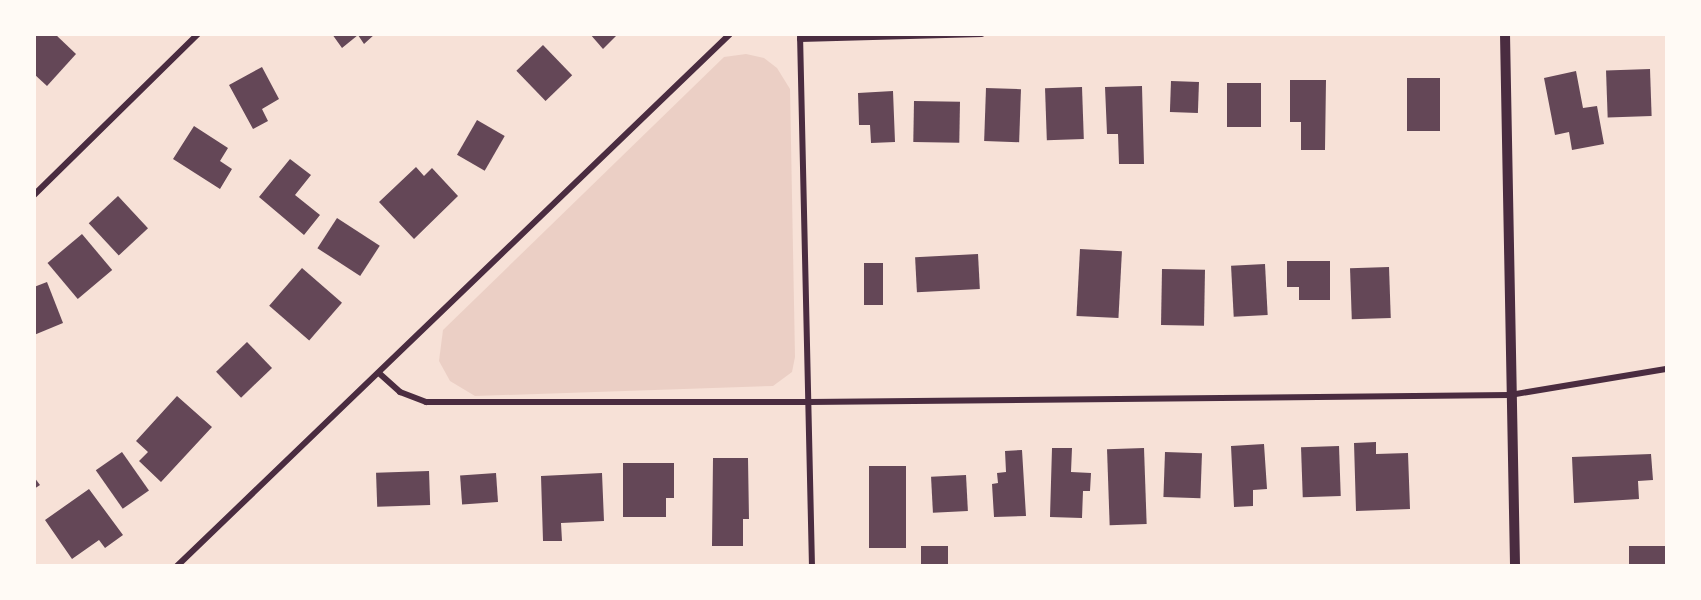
<!DOCTYPE html>
<html>
<head>
<meta charset="utf-8">
<style>
  body { margin:0 }
  #map { position:relative; width:1701px; height:600px; overflow:hidden; background:#f7e1d7; font-family:"Fira Sans Condensed",sans-serif }
  div>[style] { position:absolute }
  [style*='--x'] { left:calc(var(--x)*1px); top:calc(var(--y)*1px); width:calc(var(--w)*1px); rotate:calc(var(--a)*1deg) }
  .green>* { inset:0; background:#ebcfc5 }
  .building>* { inset:0; background:#644757; transform-origin:0 0 }
  .minor>* { height:6px; margin:-3px; padding:0 3px; transform-origin:3px; border-radius:3px; background:#4a2c40 }
  .tertiary>* { height:10px; margin:-5px; padding:0 5px; transform-origin:5px; border-radius:5px; background:#4a2c40 }
  span { translate:-50% -50%; white-space:nowrap; text-align:center; line-height:1.15; -webkit-text-stroke:4.5px #fffaf5; paint-order:stroke }
  .frame { position:absolute; inset:0; border:36px solid #fffaf5; pointer-events:none }
</style>
</head>
<body>
<div id="map">
  <div class="green">
    <div style="clip-path:polygon(746px 54px,764px 58px,777px 68px,790px 89px,795px 357px,792px 372px,773px 386px,475px 396px,450px 381px,439px 361px,443px 330px,724px 57px)"></div>
  </div>
  <div class="building">
    <div style="clip-path:polygon(34px 34px,55px 34px,76px 54px,47px 86px,34px 74px)"></div>
    <div style="clip-path:polygon(332px 34px,375px 34px,364px 44px,358px 35px,342px 48px)"></div>
    <div style="clip-path:polygon(590px 34px,618px 34px,603px 49px)"></div>
    <div style="left:543px;top:45px;width:42px;height:37px;rotate:46deg"></div>
    <div style="clip-path:polygon(262px 67px,279px 99px,262px 109px,268px 121px,253px 129px,229px 85px)"></div>
    <div style="left:1650px;top:69px;width:47px;height:44px;rotate:88deg"></div>
    <div style="clip-path:polygon(1576px 71px,1583px 108px,1597px 106px,1604px 144px,1572px 150px,1569px 132px,1555px 135px,1544px 78px)"></div>
    <div style="left:1407px;top:78px;width:33px;height:53px"></div>
    <div style="clip-path:polygon(1290px 80px,1326px 80px,1325px 150px,1301px 150px,1301px 122px,1290px 122px)"></div>
    <div style="left:1171px;top:81px;width:28px;height:31px;rotate:2deg"></div>
    <div style="left:1227px;top:83px;width:34px;height:44px"></div>
    <div style="clip-path:polygon(1142px 86px,1144px 164px,1119px 164px,1118px 134px,1107px 134px,1105px 87px)"></div>
    <div style="left:1082px;top:87px;width:52px;height:37px;rotate:88deg"></div>
    <div style="left:986px;top:88px;width:35px;height:53px;rotate:2deg"></div>
    <div style="clip-path:polygon(893px 91px,895px 142px,871px 143px,870px 125px,859px 125px,858px 93px)"></div>
    <div style="left:914px;top:101px;width:46px;height:41px;rotate:1deg"></div>
    <div style="left:477px;top:120px;width:32px;height:40px;rotate:30deg"></div>
    <div style="clip-path:polygon(194px 126px,228px 148px,220px 161px,232px 169px,220px 189px,173px 159px)"></div>
    <div style="clip-path:polygon(290px 159px,311px 175px,295px 195px,320px 215px,304px 235px,259px 197px)"></div>
    <div style="clip-path:polygon(416px 167px,424px 176px,432px 168px,458px 196px,414px 239px,379px 202px)"></div>
    <div style="left:118px;top:196px;width:44px;height:40px;rotate:47deg"></div>
    <div style="left:337px;top:218px;width:51px;height:36px;rotate:33deg"></div>
    <div style="left:82px;top:234px;width:47px;height:45px;rotate:50deg"></div>
    <div style="left:1080px;top:249px;width:42px;height:67px;rotate:3deg"></div>
    <div style="left:978px;top:254px;width:35px;height:63px;rotate:87deg"></div>
    <div style="clip-path:polygon(1287px 261px,1330px 261px,1330px 300px,1299px 300px,1299px 287px,1287px 287px)"></div>
    <div style="left:864px;top:263px;width:19px;height:42px"></div>
    <div style="left:1265px;top:264px;width:51px;height:34px;rotate:87deg"></div>
    <div style="left:1389px;top:267px;width:51px;height:39px;rotate:88deg"></div>
    <div style="left:302px;top:268px;width:53px;height:50px;rotate:41deg"></div>
    <div style="left:1162px;top:269px;width:43px;height:56px;rotate:1deg"></div>
    <div style="clip-path:polygon(47px 282px,63px 323px,34px 335px,34px 287px)"></div>
    <div style="left:247px;top:342px;width:36px;height:43px;rotate:46deg"></div>
    <div style="clip-path:polygon(177px 396px,212px 427px,161px 482px,139px 461px,148px 452px,136px 441px)"></div>
    <div style="clip-path:polygon(1376px 442px,1376px 454px,1408px 453px,1410px 509px,1356px 511px,1354px 443px)"></div>
    <div style="clip-path:polygon(1264px 444px,1267px 489px,1253px 490px,1253px 506px,1234px 507px,1231px 446px)"></div>
    <div style="left:1339px;top:446px;width:50px;height:38px;rotate:88deg"></div>
    <div style="clip-path:polygon(1052px 448px,1072px 448px,1071px 472px,1091px 473px,1090px 491px,1083px 491px,1082px 518px,1050px 517px)"></div>
    <div style="left:1144px;top:448px;width:76px;height:37px;rotate:88deg"></div>
    <div style="clip-path:polygon(1022px 450px,1026px 516px,994px 517px,992px 484px,998px 483px,997px 473px,1006px 472px,1005px 451px)"></div>
    <div style="left:122px;top:452px;width:47px;height:32px;rotate:55deg"></div>
    <div style="left:1165px;top:452px;width:37px;height:45px;rotate:2deg"></div>
    <div style="clip-path:polygon(1651px 454px,1653px 480px,1638px 481px,1639px 499px,1574px 503px,1572px 457px)"></div>
    <div style="clip-path:polygon(713px 458px,748px 458px,749px 519px,743px 519px,743px 546px,712px 546px)"></div>
    <div style="clip-path:polygon(623px 463px,674px 463px,674px 498px,666px 498px,666px 517px,623px 517px)"></div>
    <div style="left:869px;top:466px;width:37px;height:82px"></div>
    <div style="left:429px;top:471px;width:34px;height:53px;rotate:88deg"></div>
    <div style="left:496px;top:473px;width:29px;height:36px;rotate:86deg"></div>
    <div style="clip-path:polygon(602px 473px,604px 521px,561px 523px,562px 541px,543px 541px,541px 476px)"></div>
    <div style="left:966px;top:475px;width:36px;height:35px;rotate:87deg"></div>
    <div style="clip-path:polygon(34px 477px,40px 485px,34px 489px)"></div>
    <div style="clip-path:polygon(89px 489px,123px 535px,105px 548px,99px 540px,72px 559px,45px 520px)"></div>
    <div style="left:921px;top:546px;width:27px;height:20px"></div>
    <div style="left:1666px;top:546px;width:20px;height:37px;rotate:90deg"></div>
  </div>
  <div class="minor">
    <div style="--x:800;--y:34;--w:532;--a:88.71"></div>
    <div style="--x:800;--y:39;--w:182;--a:-1.6"></div>
    <div style="--x:34;--y:195;--w:230;--a:-44.5"></div>
    <div style="--x:380;--y:374;--w:27;--a:42"></div>
    <div style="--x:400;--y:392;--w:28;--a:21"></div>
    <div style="--x:426;--y:402;--w:383;--a:0"></div>
    <div style="--x:809;--y:402;--w:701;--a:-0.57"></div>
    <div style="--x:1510;--y:395;--w:158;--a:-9.5"></div>
    <div style="--x:177;--y:566;--w:767;--a:-43.89"></div>
  </div>
  <div class="tertiary">
    <div style="--x:1505;--y:34;--w:532;--a:88.92"></div>
  </div>
  <div class="frame"></div>
</div>
</body>
</html>
